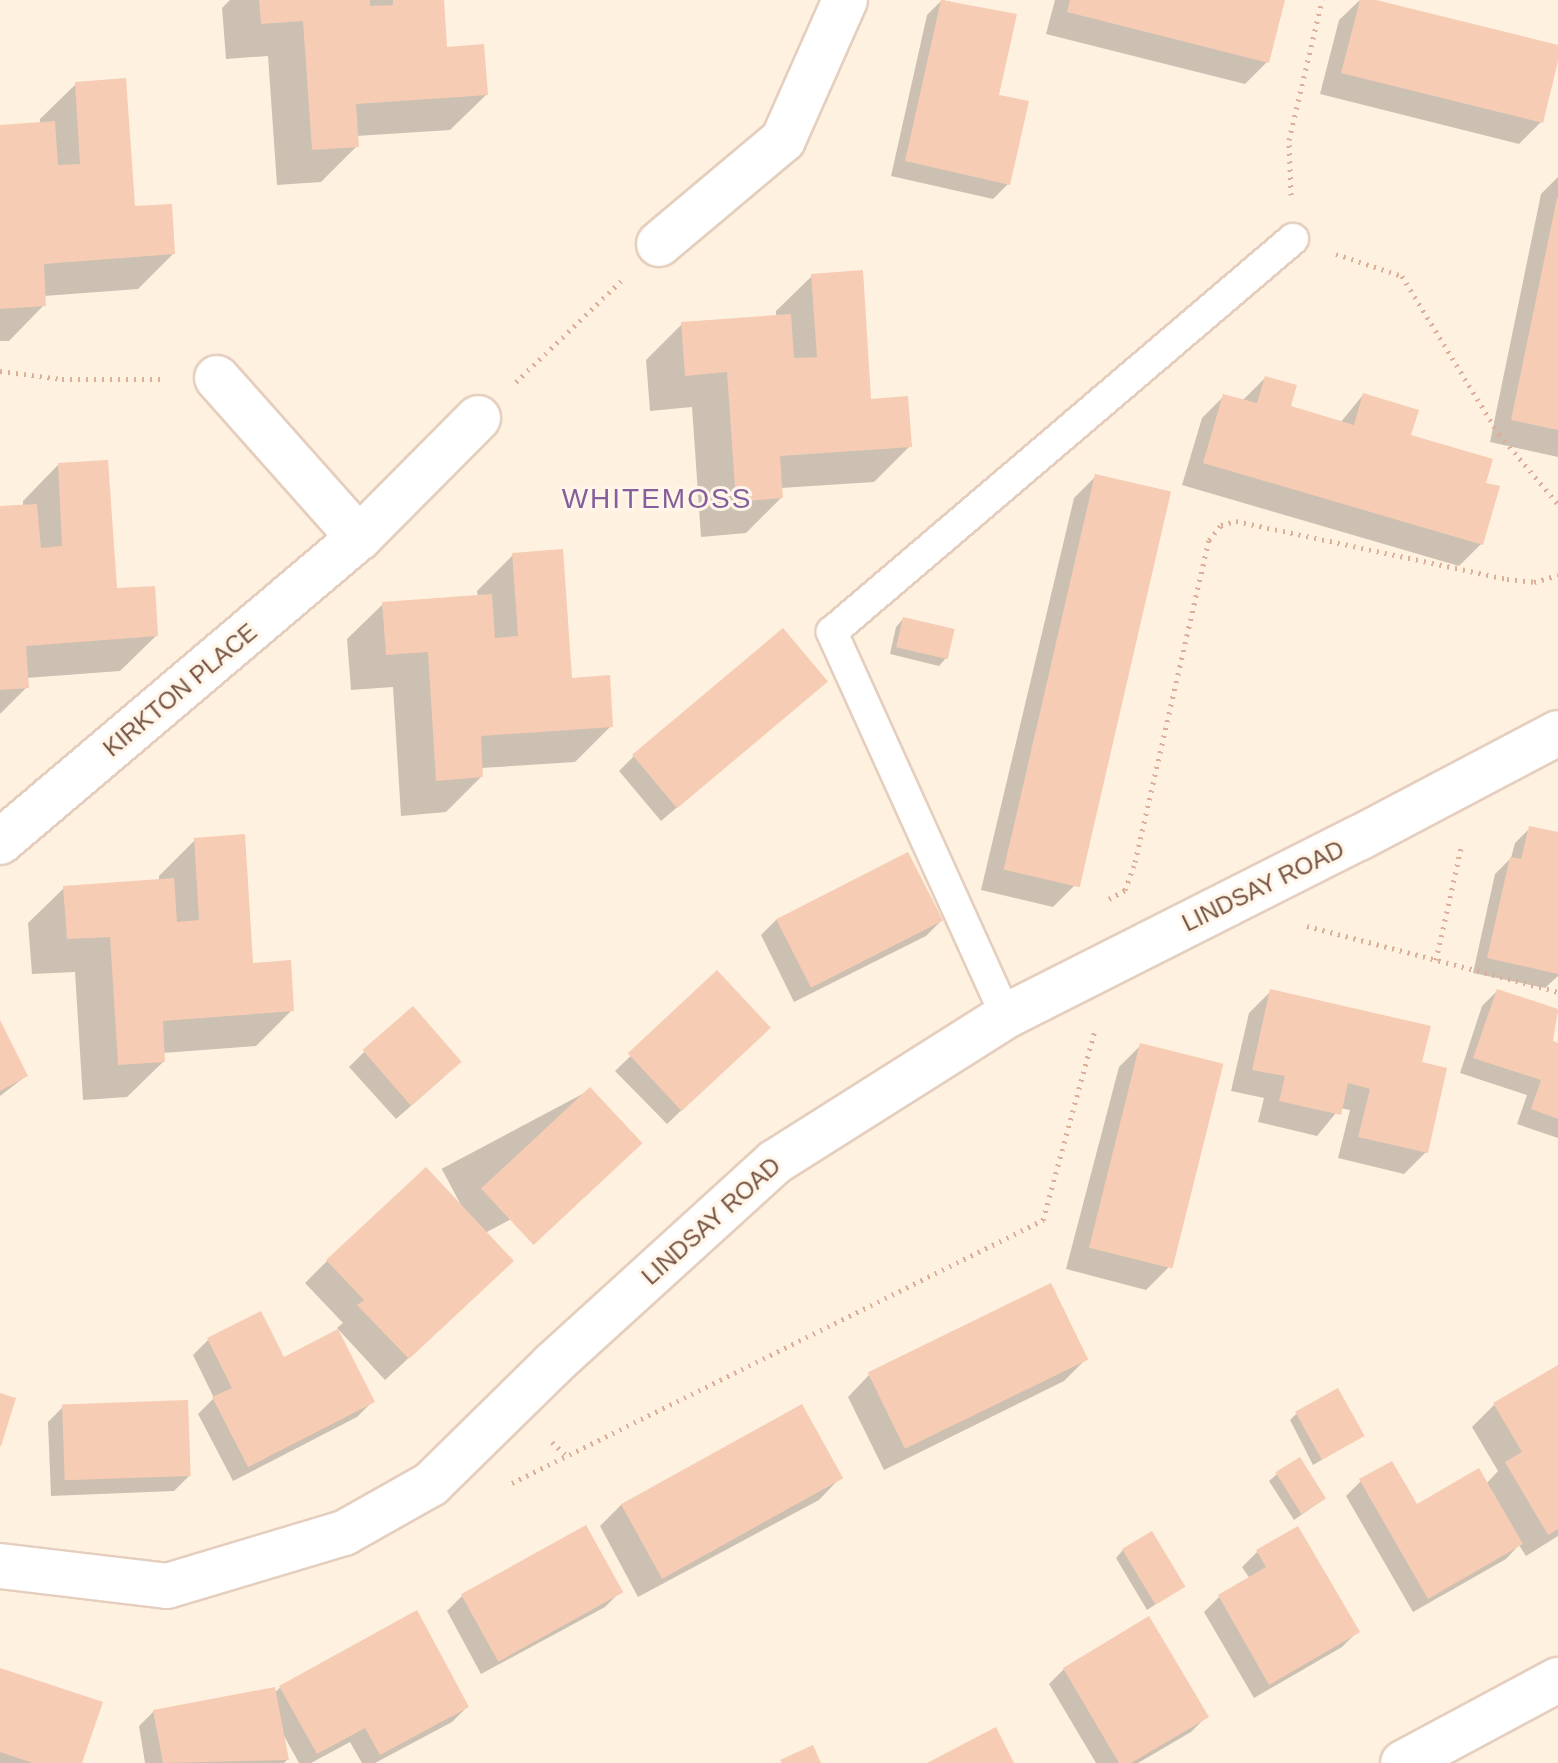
<!DOCTYPE html>
<html>
<head>
<meta charset="utf-8">
<style>
  body { margin:0 }
  #map { position:relative; width:1558px; height:1763px; overflow:hidden; background:#fef1df; font-family:Arial,sans-serif }
  div>[style] { position:absolute }
  [style*='--x'] { left:calc(var(--x)*1px); top:calc(var(--y)*1px); width:calc(var(--w)*1px); rotate:calc(var(--a)*1deg) }
  .shadow>* { inset:0; background:#0003; transform-origin:0 0 }
  .building>* { inset:0; background:#f6ccb4; transform-origin:0 0 }
  .path>* { height:5px; margin-top:-2.5px; transform-origin:0; background:repeating-linear-gradient(90deg,#dbaf98 0 2px,transparent 0 8px) }
  .roads { filter:drop-shadow(2px 0 #e5cebd) drop-shadow(-2px 0 #e5cebd) drop-shadow(0 2px #e5cebd) drop-shadow(0 -2px #e5cebd) }
  .lane>* { height:30px; margin:-15px; padding:0 15px; transform-origin:15px; border-radius:15px; background:#fff }
  .street>* { height:44px; margin:-22px; padding:0 22px; transform-origin:22px; border-radius:22px; background:#fff }
  span { translate:-50% -50%; white-space:nowrap; text-align:center; line-height:1.15; -webkit-text-stroke:6px #fff5e8; paint-order:stroke }
  .street-label { font-size:24px; color:#775545 }
  .quarter-label { font-size:28px; color:#855f9b; letter-spacing:2px }
</style>
</head>
<body>
<div id="map">
  <div class="shadow">
    <div style="clip-path:polygon(230px 0,442px 0,445px 49px,486px 95px,450px 130px,356px 136px,357px 146px,321px 182px,277px 185px,268px 56px,226px 59px,222px 8px)"></div>
    <div style="clip-path:polygon(942px 0,1014px 16px,996px 96px,1008px 184px,993px 199px,891px 176px,927px 15px)"></div>
    <div style="clip-path:polygon(1055px 0,1283px 0,1267px 62px,1245px 84px,1046px 34px)"></div>
    <div style="clip-path:polygon(1360px 0,1558px 47px,1541px 122px,1519px 144px,1320px 94px,1339px 20px)"></div>
    <div style="clip-path:polygon(76px 84px,133px 208px,173px 254px,138px 289px,44px 296px,44px 305px,9px 341px,0 341px,0 127px,40px 124px,40px 119px)"></div>
    <div style="clip-path:polygon(1558px 177px,1558px 457px,1490px 442px,1541px 194px)"></div>
    <div style="clip-path:polygon(812px 276px,870px 401px,910px 446px,874px 482px,781px 488px,781px 498px,746px 533px,701px 537px,692px 407px,650px 411px,646px 360px,682px 324px,776px 317px,776px 311px)"></div>
    <div style="clip-path:polygon(1265px 378px,1288px 407px,1340px 423px,1363px 395px,1409px 436px,1484px 484px,1481px 544px,1459px 566px,1182px 485px,1202px 418px,1224px 396px,1242px 401px)"></div>
    <div style="clip-path:polygon(58px 465px,115px 590px,156px 636px,120px 671px,26px 678px,27px 687px,0 714px,0 508px,23px 507px,23px 501px)"></div>
    <div style="clip-path:polygon(1096px 476px,1075px 885px,1053px 907px,981px 890px,1074px 498px)"></div>
    <div style="clip-path:polygon(513px 555px,570px 680px,611px 726px,575px 762px,481px 768px,481px 777px,446px 812px,401px 816px,393px 687px,351px 690px,347px 639px,383px 604px,478px 597px,477px 591px)"></div>
    <div style="clip-path:polygon(903px 619px,946px 658px,939px 666px,890px 654px,896px 627px)"></div>
    <div style="clip-path:polygon(810px 695px,661px 821px,619px 771px,634px 756px)"></div>
    <div style="clip-path:polygon(1530px 828px,1558px 834px,1558px 976px,1545px 988px,1473px 973px,1495px 874px,1511px 858px,1515px 843px)"></div>
    <div style="clip-path:polygon(195px 840px,251px 965px,292px 1010px,256px 1046px,163px 1053px,163px 1062px,127px 1097px,83px 1100px,75px 972px,32px 974px,28px 923px,64px 888px,159px 881px,159px 876px)"></div>
    <div style="clip-path:polygon(776px 920px,941px 921px,926px 936px,794px 1002px,761px 935px)"></div>
    <div style="clip-path:polygon(717px 973px,753px 1042px,667px 1124px,615px 1071px)"></div>
    <div style="clip-path:polygon(1271px 991px,1419px 1064px,1426px 1152px,1404px 1174px,1338px 1158px,1350px 1110px,1340px 1108px,1317px 1136px,1258px 1122px,1264px 1098px,1231px 1091px,1249px 1013px)"></div>
    <div style="clip-path:polygon(1497px 991px,1558px 1011px,1550px 1042px,1558px 1045px,1558px 1138px,1517px 1124px,1527px 1095px,1460px 1073px,1482px 1006px)"></div>
    <div style="clip-path:polygon(0 1024px,26px 1076px,0 1096px)"></div>
    <div style="clip-path:polygon(1141px 1045px,1168px 1268px,1146px 1290px,1066px 1269px,1119px 1067px)"></div>
    <div style="clip-path:polygon(364px 1052px,444px 1077px,396px 1119px,349px 1067px)"></div>
    <div style="left:590px;top:1090px;width:77px;height:168px;rotate:62deg"></div>
    <div style="clip-path:polygon(327px 1261px,489px 1283px,385px 1380px,337px 1328px,343px 1323px,305px 1283px)"></div>
    <div style="clip-path:polygon(208px 1340px,283px 1359px,372px 1402px,357px 1417px,233px 1481px,198px 1414px,214px 1398px,193px 1355px)"></div>
    <div style="clip-path:polygon(1086px 1359px,1064px 1381px,884px 1470px,848px 1397px,869px 1375px)"></div>
    <div style="clip-path:polygon(1558px 1367px,1558px 1536px,1526px 1556px,1519px 1545px,1506px 1559px,1413px 1612px,1346px 1496px,1361px 1481px,1416px 1506px,1486px 1484px,1498px 1471px,1472px 1427px,1494px 1405px)"></div>
    <div style="clip-path:polygon(63px 1407px,189px 1476px,174px 1491px,51px 1496px,48px 1422px)"></div>
    <div style="clip-path:polygon(1297px 1413px,1362px 1436px,1313px 1465px,1290px 1420px)"></div>
    <div style="clip-path:polygon(1277px 1474px,1324px 1499px,1294px 1520px,1269px 1481px)"></div>
    <div style="clip-path:polygon(840px 1478px,819px 1500px,638px 1597px,600px 1526px,622px 1504px)"></div>
    <div style="clip-path:polygon(585px 1528px,620px 1592px,605px 1607px,481px 1674px,447px 1611px,462px 1596px)"></div>
    <div style="clip-path:polygon(1123px 1550px,1182px 1587px,1147px 1610px,1116px 1558px)"></div>
    <div style="clip-path:polygon(1257px 1552px,1357px 1632px,1342px 1647px,1254px 1698px,1204px 1612px,1219px 1597px,1250px 1579px,1242px 1567px)"></div>
    <div style="clip-path:polygon(1064px 1669px,1206px 1717px,1191px 1732px,1138px 1763px,1096px 1763px,1049px 1684px)"></div>
    <div style="clip-path:polygon(0 1670px,80px 1763px,0 1763px)"></div>
    <div style="clip-path:polygon(281px 1687px,467px 1707px,452px 1722px,375px 1763px,362px 1763px,350px 1742px,311px 1763px,299px 1763px,283px 1734px,287px 1760px,284px 1763px,145px 1763px,139px 1726px,154px 1711px,274px 1693px)"></div>
  </div>
  <div class="building">
    <div style="clip-path:polygon(259px 0,370px 0,370px 6px,393px 5px,393px 0,444px 0,447px 47px,484px 44px,488px 95px,356px 104px,359px 147px,312px 150px,303px 21px,261px 24px)"></div>
    <div style="clip-path:polygon(941px 0,1017px 14px,999px 95px,1029px 101px,1010px 185px,905px 161px)"></div>
    <div style="clip-path:polygon(1070px 0,1285px 0,1269px 63px,1067px 12px)"></div>
    <div style="clip-path:polygon(1360px 0,1376px 0,1558px 45px,1558px 61px,1543px 123px,1341px 73px)"></div>
    <div style="clip-path:polygon(126px 78px,135px 206px,172px 204px,175px 254px,44px 264px,46px 306px,0 309px,0 125px,55px 121px,58px 165px,80px 164px,75px 82px)"></div>
    <div style="clip-path:polygon(1557px 198px,1558px 198px,1558px 430px,1511px 420px)"></div>
    <div style="clip-path:polygon(863px 270px,871px 399px,908px 396px,912px 447px,780px 456px,783px 498px,736px 502px,727px 372px,685px 376px,681px 322px,791px 314px,794px 358px,817px 357px,811px 274px)"></div>
    <div style="clip-path:polygon(1265px 376px,1297px 385px,1291px 406px,1354px 425px,1363px 393px,1419px 410px,1411px 435px,1493px 459px,1486px 483px,1500px 486px,1483px 545px,1203px 463px,1223px 394px,1257px 403px)"></div>
    <div style="clip-path:polygon(108px 460px,117px 588px,155px 586px,158px 636px,26px 646px,29px 688px,0 690px,0 506px,37px 504px,41px 548px,62px 546px,58px 463px)"></div>
    <div style="left:1095px;top:474px;width:78px;height:406px;rotate:13deg"></div>
    <div style="clip-path:polygon(563px 549px,572px 678px,610px 675px,613px 727px,481px 736px,483px 777px,436px 781px,428px 652px,386px 655px,382px 602px,492px 594px,495px 638px,518px 636px,512px 553px)"></div>
    <div style="left:903px;top:617px;width:53px;height:31px;rotate:13deg"></div>
    <div style="left:783px;top:628px;width:70px;height:197px;rotate:50deg"></div>
    <div style="clip-path:polygon(1529px 826px,1558px 832px,1558px 974px,1487px 958px,1510px 857px,1521px 859px)"></div>
    <div style="clip-path:polygon(245px 834px,253px 963px,291px 960px,294px 1011px,163px 1021px,165px 1062px,118px 1065px,110px 937px,67px 939px,63px 886px,174px 878px,177px 922px,199px 920px,194px 838px)"></div>
    <div style="left:908px;top:852px;width:77px;height:148px;rotate:63deg"></div>
    <div style="left:717px;top:970px;width:79px;height:122px;rotate:47deg"></div>
    <div style="clip-path:polygon(1270px 989px,1431px 1026px,1422px 1062px,1447px 1068px,1428px 1153px,1358px 1137px,1370px 1089px,1348px 1083px,1341px 1115px,1279px 1101px,1285px 1076px,1252px 1070px)"></div>
    <div style="clip-path:polygon(1497px 989px,1558px 1009px,1553px 1041px,1558px 1043px,1558px 1119px,1531px 1109px,1541px 1080px,1473px 1058px)"></div>
    <div style="left:413px;top:1006px;width:74px;height:67px;rotate:49deg"></div>
    <div style="clip-path:polygon(0 1020px,28px 1076px,0 1091px)"></div>
    <div style="left:1140px;top:1043px;width:86px;height:211px;rotate:14deg"></div>
    <div style="left:590px;top:1087px;width:77px;height:149px;rotate:47deg"></div>
    <div style="clip-path:polygon(426px 1167px,514px 1261px,409px 1359px,357px 1305px,364px 1300px,326px 1260px)"></div>
    <div style="left:1051px;top:1283px;width:85px;height:204px;rotate:64deg"></div>
    <div style="clip-path:polygon(261px 1311px,284px 1357px,338px 1329px,375px 1402px,248px 1467px,212px 1397px,232px 1388px,207px 1338px)"></div>
    <div style="clip-path:polygon(1558px 1365px,1558px 1529px,1548px 1535px,1505px 1462px,1522px 1452px,1493px 1403px)"></div>
    <div style="left:1338px;top:1388px;width:55px;height:49px;rotate:61deg"></div>
    <div style="clip-path:polygon(0 1393px,16px 1398px,1px 1446px,0 1446px)"></div>
    <div style="left:188px;top:1400px;width:76px;height:126px;rotate:88deg"></div>
    <div style="left:802px;top:1404px;width:85px;height:207px;rotate:61deg"></div>
    <div style="left:1300px;top:1457px;width:49px;height:29px;rotate:58deg"></div>
    <div style="clip-path:polygon(1392px 1461px,1417px 1504px,1479px 1468px,1523px 1544px,1428px 1599px,1359px 1479px)"></div>
    <div style="left:586px;top:1525px;width:77px;height:143px;rotate:61deg"></div>
    <div style="clip-path:polygon(1298px 1526px,1360px 1632px,1269px 1685px,1218px 1595px,1266px 1567px,1256px 1550px)"></div>
    <div style="left:1152px;top:1531px;width:65px;height:35px;rotate:59deg"></div>
    <div style="clip-path:polygon(417px 1610px,469px 1707px,380px 1755px,365px 1728px,317px 1754px,279px 1686px)"></div>
    <div style="clip-path:polygon(1149px 1616px,1209px 1717px,1131px 1763px,1119px 1763px,1063px 1668px)"></div>
    <div style="clip-path:polygon(0 1668px,103px 1702px,82px 1763px,33px 1763px,0 1752px)"></div>
    <div style="clip-path:polygon(275px 1687px,289px 1760px,163px 1763px,153px 1710px)"></div>
    <div style="clip-path:polygon(996px 1727px,1014px 1763px,927px 1763px)"></div>
    <div style="clip-path:polygon(813px 1745px,821px 1763px,782px 1763px,780px 1760px)"></div>
  </div>
  <div class="path">
    <div style="--x:1291;--y:195;--w:55;--a:-92.1"></div>
    <div style="--x:1289;--y:140;--w:144;--a:-76.7"></div>
    <div style="--x:1336;--y:254;--w:70;--a:18.4"></div>
    <div style="--x:1402;--y:276;--w:185;--a:58.5"></div>
    <div style="--x:1499;--y:434;--w:92;--a:49.9"></div>
    <div style="--x:0;--y:371;--w:63;--a:7.4"></div>
    <div style="--x:62;--y:379;--w:102;--a:0"></div>
    <div style="--x:516;--y:382;--w:146;--a:-43.9"></div>
    <div style="--x:1109;--y:899;--w:18;--a:-29"></div>
    <div style="--x:1125;--y:890;--w:30;--a:-70"></div>
    <div style="--x:1135;--y:862;--w:330;--a:-77.1"></div>
    <div style="--x:1209;--y:540;--w:19;--a:-51"></div>
    <div style="--x:1221;--y:525;--w:16;--a:-15"></div>
    <div style="--x:1236;--y:521;--w:277;--a:12.1"></div>
    <div style="--x:1507;--y:579;--w:27;--a:6"></div>
    <div style="--x:1534;--y:582;--w:25;--a:-16"></div>
    <div style="--x:1307;--y:926;--w:260;--a:14.7"></div>
    <div style="--x:1436;--y:960;--w:119;--a:-77.4"></div>
    <div style="--x:552;--y:1442;--w:19;--a:43"></div>
    <div style="--x:512;--y:1483;--w:593;--a:-26.35"></div>
    <div style="--x:1043;--y:1220;--w:194;--a:-74.7"></div>
  </div>
  <div class="roads">
    <div class="lane">
      <div style="--x:1006;--y:1016;--w:422;--a:-114.4"></div>
      <div style="--x:832;--y:632;--w:606;--a:-40.45"></div>
    </div>
    <div class="street">
      <div style="--x:659;--y:244;--w:162;--a:-40"></div>
      <div style="--x:783;--y:140;--w:153;--a:-66.1"></div>
      <div style="--x:217;--y:378;--w:214;--a:48.4"></div>
      <div style="--x:0;--y:842;--w:470;--a:-40.3"></div>
      <div style="--x:359;--y:538;--w:169;--a:-45.2"></div>
      <div style="--x:0;--y:1566;--w:168;--a:6.8"></div>
      <div style="--x:167;--y:1586;--w:185;--a:-16.7"></div>
      <div style="--x:344;--y:1533;--w:100;--a:-29.4"></div>
      <div style="--x:431;--y:1484;--w:171;--a:-44.5"></div>
      <div style="--x:553;--y:1364;--w:300;--a:-42.3"></div>
      <div style="--x:775;--y:1162;--w:273;--a:-32.3"></div>
      <div style="--x:1006;--y:1016;--w:395;--a:-26.8"></div>
      <div style="--x:1359;--y:838;--w:225;--a:-27.8"></div>
      <div style="--x:1403;--y:1763;--w:176;--a:-28.2"></div>
    </div>
  </div>
  <div class="street-label">
    <span style="left:180px;top:690px;rotate:-40deg">KIRKTON PLACE</span>
    <span style="left:1263px;top:886px;rotate:-26deg">LINDSAY ROAD</span>
    <span style="left:711px;top:1221px;rotate:-42deg">LINDSAY ROAD</span>
  </div>
  <div class="quarter-label">
    <span style="left:657px;top:499px">WHITEMOSS</span>
  </div>
</div>
</body>
</html>
